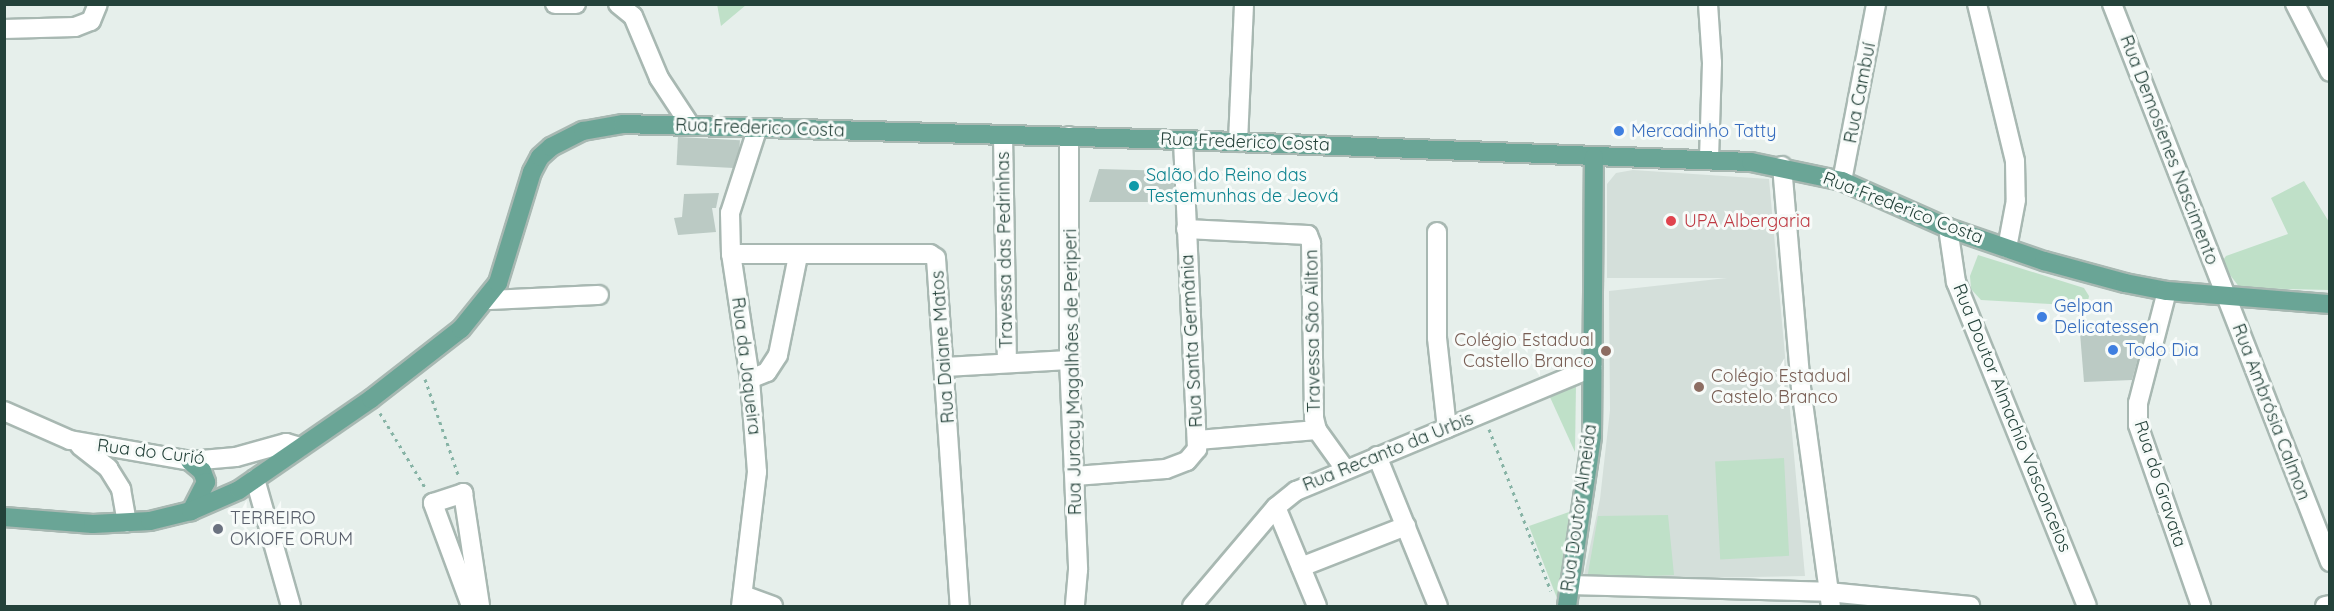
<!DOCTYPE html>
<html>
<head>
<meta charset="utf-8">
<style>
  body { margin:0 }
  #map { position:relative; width:2334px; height:611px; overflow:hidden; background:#e6efeb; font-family:Quicksand,sans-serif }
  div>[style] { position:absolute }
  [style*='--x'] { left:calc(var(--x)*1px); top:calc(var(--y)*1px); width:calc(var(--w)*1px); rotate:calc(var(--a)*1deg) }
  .built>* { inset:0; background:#d4dfda }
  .green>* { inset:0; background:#bfe0c8; transform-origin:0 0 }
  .building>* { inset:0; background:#bbcac4; transform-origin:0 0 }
  .path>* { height:3px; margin-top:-1.5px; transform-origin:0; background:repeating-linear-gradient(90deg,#86b3a5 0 3px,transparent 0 7.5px) }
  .roads { filter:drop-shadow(2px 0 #a8b8b2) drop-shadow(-2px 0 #a8b8b2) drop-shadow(0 2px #a8b8b2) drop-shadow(0 -2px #a8b8b2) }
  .minor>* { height:18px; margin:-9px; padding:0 9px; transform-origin:9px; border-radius:9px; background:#fff }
  .major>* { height:18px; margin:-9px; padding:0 9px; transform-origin:9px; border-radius:9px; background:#6aa596 }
  .dots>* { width:16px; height:16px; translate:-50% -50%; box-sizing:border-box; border:3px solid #f7fbf9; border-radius:50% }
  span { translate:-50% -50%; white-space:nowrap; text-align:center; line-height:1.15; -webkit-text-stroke:6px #f7fbf9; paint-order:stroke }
  .street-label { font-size:18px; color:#24423a }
  .shop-label { font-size:18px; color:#366cbe }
  .left { translate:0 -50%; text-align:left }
  .culture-label { font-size:18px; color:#0d838f }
  .health-label { font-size:18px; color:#be3a42 }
  .education-label { font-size:18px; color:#785e54 }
  .right { translate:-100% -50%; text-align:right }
  .worship-label { font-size:18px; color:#5b616d }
  .frame { position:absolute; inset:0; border:6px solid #24423a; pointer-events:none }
</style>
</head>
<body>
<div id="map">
  <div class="built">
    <div style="clip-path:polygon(1633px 170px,1769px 179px,1805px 576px,1583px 580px,1600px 499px,1610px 410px,1609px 291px,1727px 278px,1607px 278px,1607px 184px,1616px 173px)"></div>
  </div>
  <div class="green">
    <div style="clip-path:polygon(717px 4px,746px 4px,746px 5px,721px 26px)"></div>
    <div style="clip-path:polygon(2304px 181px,2329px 222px,2329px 290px,2240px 288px,2221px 263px,2226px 256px,2288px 234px,2271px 198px)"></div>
    <div style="clip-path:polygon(1978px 255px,2084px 288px,2089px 296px,2087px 306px,1981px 300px,1971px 289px,1970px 276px)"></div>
    <div style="clip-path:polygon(1576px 383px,1575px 452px,1549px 395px)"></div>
    <div style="left:1784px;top:458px;width:98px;height:69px;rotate:87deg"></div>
    <div style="clip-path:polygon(1569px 512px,1560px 606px,1529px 526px)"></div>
    <div style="clip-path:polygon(1668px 515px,1674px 575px,1587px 579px,1598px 516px)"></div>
  </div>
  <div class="building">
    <div style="left:678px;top:137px;width:62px;height:28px;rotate:3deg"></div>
    <div style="clip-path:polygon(1099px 169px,1173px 171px,1175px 202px,1089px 202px)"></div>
    <div style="clip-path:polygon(719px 193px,716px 208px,712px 208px,716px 232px,678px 235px,674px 218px,682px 217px,684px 194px)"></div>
    <div style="clip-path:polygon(2079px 321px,2148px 321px,2132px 380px,2084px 382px)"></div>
  </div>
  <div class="path">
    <div style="--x:425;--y:379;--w:104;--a:70.9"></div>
    <div style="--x:380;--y:413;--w:89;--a:58.8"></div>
    <div style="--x:1489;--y:429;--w:173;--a:69.1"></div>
  </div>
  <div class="roads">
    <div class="minor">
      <div style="--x:555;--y:4;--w:21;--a:0"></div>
      <div style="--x:618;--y:4;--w:19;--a:39"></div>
      <div style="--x:633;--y:16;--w:67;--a:67.2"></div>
      <div style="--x:659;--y:78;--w:56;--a:56.6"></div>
      <div style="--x:1708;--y:4;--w:59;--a:86.1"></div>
      <div style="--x:1712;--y:63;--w:97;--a:91.8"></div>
      <div style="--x:1977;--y:4;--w:162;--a:76.4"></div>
      <div style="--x:2015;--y:161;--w:39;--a:89"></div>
      <div style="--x:2016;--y:200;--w:49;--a:100.6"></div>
      <div style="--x:2112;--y:4;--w:599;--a:68.66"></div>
      <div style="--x:2295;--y:4;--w:76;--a:62.8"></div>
      <div style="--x:4;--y:29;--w:71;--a:-1.6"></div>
      <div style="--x:75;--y:27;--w:17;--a:-21"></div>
      <div style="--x:91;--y:21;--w:18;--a:-68"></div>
      <div style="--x:1003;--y:136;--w:227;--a:89"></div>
      <div style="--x:1069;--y:136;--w:224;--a:90"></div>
      <div style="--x:1069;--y:360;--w:210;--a:87.5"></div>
      <div style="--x:1078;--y:570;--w:36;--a:95"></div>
      <div style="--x:1238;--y:142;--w:138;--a:-87.5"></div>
      <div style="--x:1782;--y:166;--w:223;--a:85.1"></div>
      <div style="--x:1801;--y:388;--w:220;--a:82.2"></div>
      <div style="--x:1842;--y:181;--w:180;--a:-79.1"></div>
      <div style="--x:1948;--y:228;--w:55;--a:81.6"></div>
      <div style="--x:1956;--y:282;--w:349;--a:68"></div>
      <div style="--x:1186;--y:229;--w:122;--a:2.8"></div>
      <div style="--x:1308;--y:235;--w:9;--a:69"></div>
      <div style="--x:1311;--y:243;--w:175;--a:89"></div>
      <div style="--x:1314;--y:418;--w:12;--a:76"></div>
      <div style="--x:1317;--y:430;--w:48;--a:54.3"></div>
      <div style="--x:1437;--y:232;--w:106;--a:90"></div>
      <div style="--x:1437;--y:338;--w:91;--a:83.7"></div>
      <div style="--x:731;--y:254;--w:199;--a:0"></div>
      <div style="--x:930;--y:254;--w:7;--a:34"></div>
      <div style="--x:936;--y:258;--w:349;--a:86.1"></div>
      <div style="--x:2167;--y:291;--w:116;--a:104.5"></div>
      <div style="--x:2138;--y:403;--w:22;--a:90"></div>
      <div style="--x:2138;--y:425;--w:192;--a:70.8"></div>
      <div style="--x:488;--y:300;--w:111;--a:-2.6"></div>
      <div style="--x:945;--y:367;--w:124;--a:-3.2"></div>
      <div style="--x:750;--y:379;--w:18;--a:-22"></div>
      <div style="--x:767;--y:372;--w:20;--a:-57"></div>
      <div style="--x:778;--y:355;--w:101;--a:-78.6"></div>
      <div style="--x:4;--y:411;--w:72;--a:23.7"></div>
      <div style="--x:70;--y:440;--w:122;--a:9.9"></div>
      <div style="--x:190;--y:461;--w:46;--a:-5"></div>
      <div style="--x:236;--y:457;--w:52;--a:-15.6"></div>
      <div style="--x:286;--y:443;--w:15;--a:16"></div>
      <div style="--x:1198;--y:440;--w:119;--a:-4.8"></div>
      <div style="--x:80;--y:446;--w:36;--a:38"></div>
      <div style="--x:108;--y:468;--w:25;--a:58"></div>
      <div style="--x:121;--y:489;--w:34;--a:80"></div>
      <div style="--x:1377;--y:456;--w:162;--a:67.9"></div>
      <div style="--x:1075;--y:476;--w:91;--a:-4.4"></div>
      <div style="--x:1166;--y:469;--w:22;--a:-21"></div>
      <div style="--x:1187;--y:461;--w:16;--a:-50"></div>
      <div style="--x:1197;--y:449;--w:309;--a:-92.6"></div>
      <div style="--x:255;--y:479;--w:132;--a:74.2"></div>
      <div style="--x:1276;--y:507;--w:107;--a:67.5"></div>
      <div style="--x:1301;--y:567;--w:113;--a:-21.3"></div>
      <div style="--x:1569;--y:585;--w:259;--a:1.5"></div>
      <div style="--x:1828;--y:592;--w:143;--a:5.6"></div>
      <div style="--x:743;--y:595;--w:32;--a:20"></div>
      <div style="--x:471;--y:606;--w:110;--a:-110.3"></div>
      <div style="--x:433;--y:503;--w:32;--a:-18"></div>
      <div style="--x:463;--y:493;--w:114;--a:81.4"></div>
      <div style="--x:741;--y:606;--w:135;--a:-83.2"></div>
      <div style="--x:757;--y:472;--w:93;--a:-94.3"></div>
      <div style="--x:750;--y:379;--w:126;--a:-98.6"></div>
      <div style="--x:731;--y:254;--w:41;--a:-91.4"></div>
      <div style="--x:730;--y:213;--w:87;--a:-72"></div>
      <div style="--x:1192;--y:606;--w:130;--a:-49.7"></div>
      <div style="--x:1276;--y:507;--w:26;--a:-39"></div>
      <div style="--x:1296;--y:491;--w:321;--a:-22.6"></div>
      <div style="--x:2325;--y:606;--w:5;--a:-11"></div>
    </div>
    <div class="major">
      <div style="--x:190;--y:461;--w:16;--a:40"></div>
      <div style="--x:202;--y:471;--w:12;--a:70"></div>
      <div style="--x:206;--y:482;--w:33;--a:117"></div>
      <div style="--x:4;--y:517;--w:89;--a:4.5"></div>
      <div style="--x:93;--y:524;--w:57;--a:-3"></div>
      <div style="--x:150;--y:521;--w:42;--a:-13.7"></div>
      <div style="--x:191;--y:511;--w:52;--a:-23.6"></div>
      <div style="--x:239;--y:490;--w:160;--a:-34.6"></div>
      <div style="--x:371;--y:399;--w:114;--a:-37.9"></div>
      <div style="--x:461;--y:329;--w:59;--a:-51.2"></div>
      <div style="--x:498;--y:283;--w:116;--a:-73"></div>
      <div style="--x:532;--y:172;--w:17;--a:-62"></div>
      <div style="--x:540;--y:157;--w:15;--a:-42"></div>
      <div style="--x:551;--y:147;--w:36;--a:-27"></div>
      <div style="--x:583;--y:131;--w:41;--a:-9.9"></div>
      <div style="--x:623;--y:124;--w:560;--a:1.64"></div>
      <div style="--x:1183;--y:140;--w:568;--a:2.22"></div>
      <div style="--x:1751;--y:162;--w:93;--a:11.8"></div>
      <div style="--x:1842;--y:181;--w:116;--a:23.9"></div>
      <div style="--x:1948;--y:228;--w:102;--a:19"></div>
      <div style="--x:2044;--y:261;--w:84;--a:15.2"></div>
      <div style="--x:2125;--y:283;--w:43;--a:10.8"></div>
      <div style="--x:2167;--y:291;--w:164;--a:4.6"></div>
      <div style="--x:1567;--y:606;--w:172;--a:-81.6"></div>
      <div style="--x:1592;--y:436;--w:279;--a:-89.6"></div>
    </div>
  </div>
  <div class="dots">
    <div style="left:1619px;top:131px;background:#3f7fe0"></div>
    <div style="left:1134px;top:186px;background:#0f9aa8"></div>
    <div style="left:1671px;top:221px;background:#e0444e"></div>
    <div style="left:2042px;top:317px;background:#3f7fe0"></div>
    <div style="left:2113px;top:350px;background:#3f7fe0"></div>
    <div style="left:1606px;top:351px;background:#8d6e63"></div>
    <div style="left:1699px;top:387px;background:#8d6e63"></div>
    <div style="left:218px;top:529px;background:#6b7280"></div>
  </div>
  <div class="street-label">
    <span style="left:1860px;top:93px;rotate:-79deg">Rua Cambuí</span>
    <span style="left:760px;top:128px;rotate:2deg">Rua Frederico Costa</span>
    <span style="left:1245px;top:142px;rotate:2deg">Rua Frederico Costa</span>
    <span style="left:2169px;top:150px;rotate:69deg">Rua Demosienes Nascimento</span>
    <span style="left:1903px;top:208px;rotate:21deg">Rua Frederico Costa</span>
    <span style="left:1005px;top:250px;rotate:-91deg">Travessa das Pedrinhas</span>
    <span style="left:1313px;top:331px;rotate:-91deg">Travessa Sâo Ailton</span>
    <span style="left:1192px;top:341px;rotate:-93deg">Rua Santa Germânia</span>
    <span style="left:943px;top:347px;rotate:-94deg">Rua Daiane Matos</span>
    <span style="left:746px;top:366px;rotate:83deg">Rua da Jaqueira</span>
    <span style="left:1073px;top:372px;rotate:-91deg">Rua Juracy Magalhâes de Periperi</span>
    <span style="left:2271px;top:412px;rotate:69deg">Rua Ambrósia Calmon</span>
    <span style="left:2012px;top:418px;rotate:68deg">Rua Doutor Almachio Vasconceios</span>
    <span style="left:151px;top:452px;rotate:7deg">Rua do Curió</span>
    <span style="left:1388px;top:452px;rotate:-22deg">Rua Recanto da Urbis</span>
    <span style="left:2160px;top:484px;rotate:72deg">Rua do Gravata</span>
    <span style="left:1579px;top:508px;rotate:-82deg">Rua Doutor Almeida</span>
  </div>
  <div class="shop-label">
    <span class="left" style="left:1631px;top:131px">Mercadinho Tatty</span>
    <span class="left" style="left:2054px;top:317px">Gelpan<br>Delicatessen</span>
    <span class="left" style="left:2125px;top:350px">Todo Dia</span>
  </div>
  <div class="culture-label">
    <span class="left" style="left:1146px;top:186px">Salão do Reino das<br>Testemunhas de Jeová</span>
  </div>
  <div class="health-label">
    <span class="left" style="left:1684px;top:221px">UPA Albergaria</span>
  </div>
  <div class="education-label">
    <span class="right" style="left:1594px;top:351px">Colégio Estadual<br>Castello Branco</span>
    <span class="left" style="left:1711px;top:387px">Colégio Estadual<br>Castelo Branco</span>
  </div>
  <div class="worship-label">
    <span class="left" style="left:230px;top:529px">TERREIRO<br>OKIOFE ORUM</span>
  </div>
  <div class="frame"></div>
</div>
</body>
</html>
